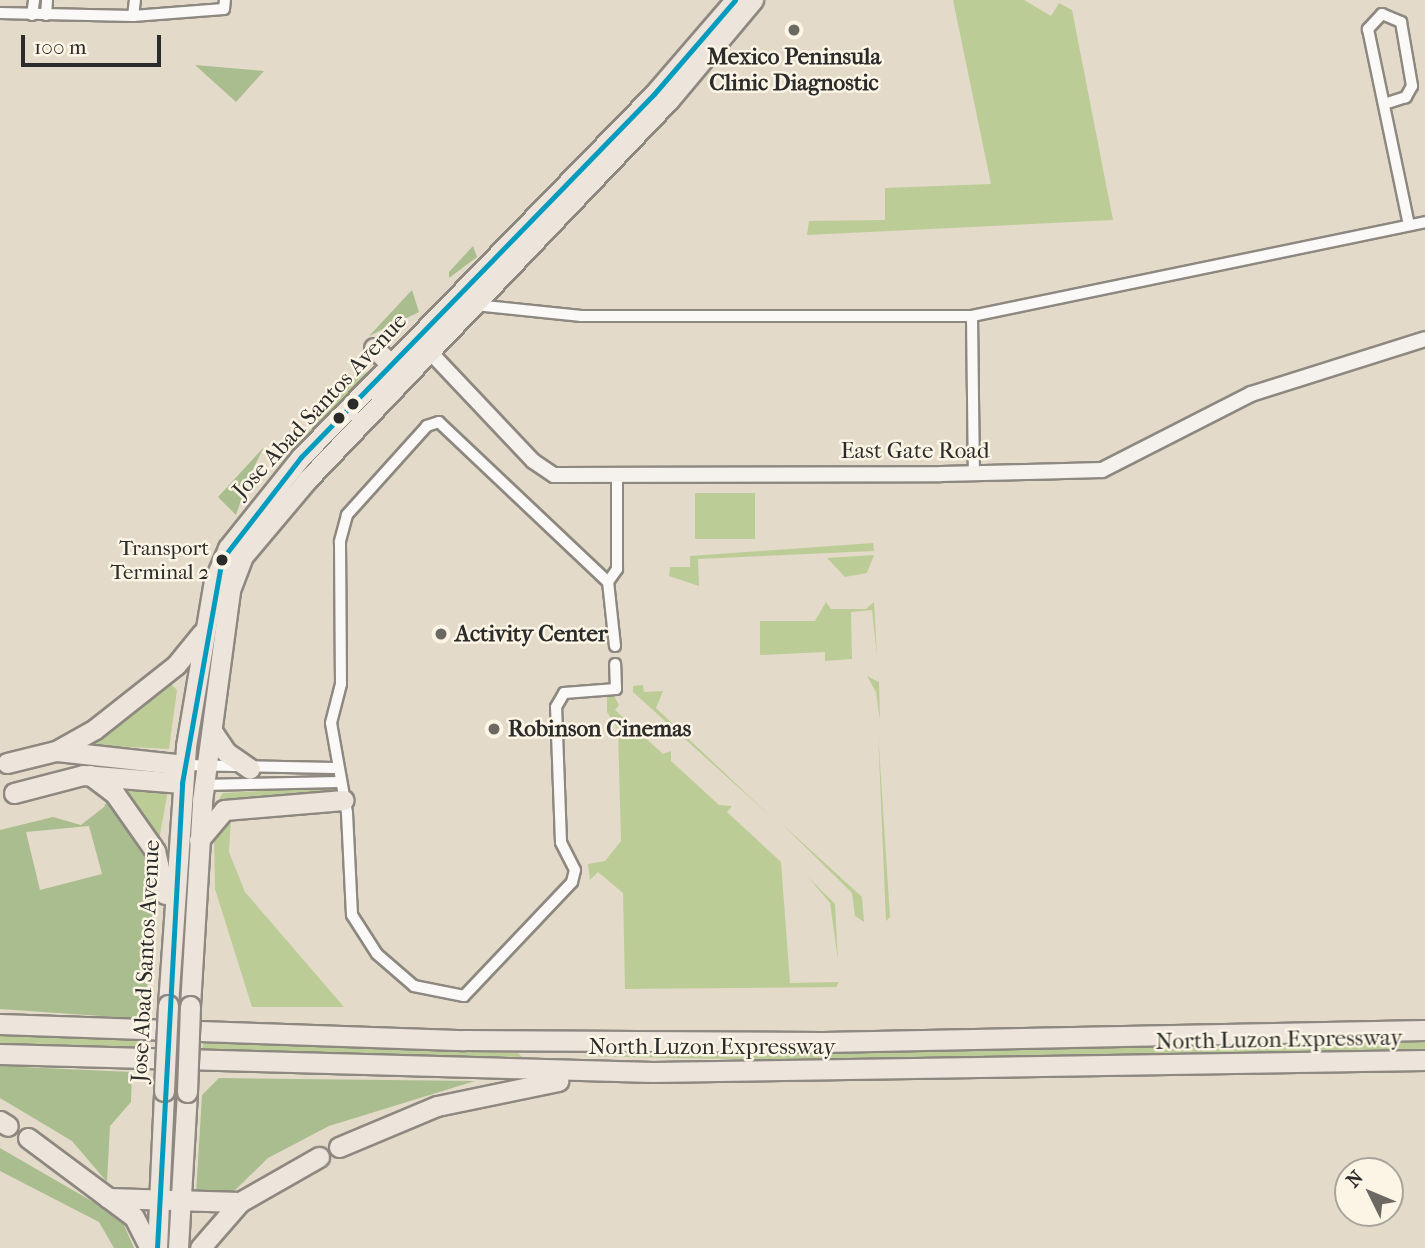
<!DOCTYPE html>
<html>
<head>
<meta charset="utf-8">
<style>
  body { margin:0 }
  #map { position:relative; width:1425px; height:1248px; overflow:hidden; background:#e4dac9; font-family:"IM FELL French Canon",serif }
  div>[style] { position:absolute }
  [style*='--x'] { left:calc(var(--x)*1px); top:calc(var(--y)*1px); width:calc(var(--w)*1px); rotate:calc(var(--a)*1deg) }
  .green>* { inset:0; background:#bbcc96; transform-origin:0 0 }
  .forest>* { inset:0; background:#aabd8f }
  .roads { filter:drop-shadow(2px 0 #8d8880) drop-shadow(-2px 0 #8d8880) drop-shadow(0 2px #8d8880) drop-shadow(0 -2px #8d8880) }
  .street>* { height:10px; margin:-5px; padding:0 5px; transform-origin:5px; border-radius:5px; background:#fbf9f7 }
  .secondary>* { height:14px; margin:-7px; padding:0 7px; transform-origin:7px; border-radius:7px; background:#f5f1ed }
  .highway>* { height:19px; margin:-9.5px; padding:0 9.5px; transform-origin:9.5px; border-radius:9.5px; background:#ede4dc }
  .bridges { filter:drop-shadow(2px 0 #8d8880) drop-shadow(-2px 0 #8d8880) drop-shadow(0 2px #8d8880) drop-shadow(0 -2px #8d8880) }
  .highway-bridge>* { height:19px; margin:-9.5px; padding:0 9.5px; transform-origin:9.5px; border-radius:9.5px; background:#ede4dc }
  .bus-1>* { height:5px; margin:-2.5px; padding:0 2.5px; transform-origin:2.5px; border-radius:2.5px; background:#049cbe }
  .dots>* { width:19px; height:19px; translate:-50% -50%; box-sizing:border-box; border:4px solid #fcf5e5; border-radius:50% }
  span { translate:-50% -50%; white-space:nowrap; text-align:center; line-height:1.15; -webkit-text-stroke:5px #fcf5e5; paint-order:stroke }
  .bus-label { font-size:21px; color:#2b2b2b }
  .right { translate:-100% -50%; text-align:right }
  .poi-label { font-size:23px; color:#2b2b2b; font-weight:700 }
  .left { translate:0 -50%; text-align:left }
  .street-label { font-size:23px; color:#2b2b2b }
  .north { position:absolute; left:1334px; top:1157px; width:70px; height:70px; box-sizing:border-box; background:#fcf5e5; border:2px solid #a8a49b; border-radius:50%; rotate:313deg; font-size:19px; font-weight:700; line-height:28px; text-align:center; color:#2b2b2b }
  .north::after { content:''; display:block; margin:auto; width:24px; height:32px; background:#6c6862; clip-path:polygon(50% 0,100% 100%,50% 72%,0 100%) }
  .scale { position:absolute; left:21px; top:35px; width:140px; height:32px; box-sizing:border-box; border:4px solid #2b2b2b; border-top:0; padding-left:9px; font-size:21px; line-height:24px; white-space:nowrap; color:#2b2b2b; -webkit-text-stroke:5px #fcf5e5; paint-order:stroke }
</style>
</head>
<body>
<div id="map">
  <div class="green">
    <div style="clip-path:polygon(953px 0,1024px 0,1051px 16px,1059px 3px,1072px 10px,1113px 220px,807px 235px,809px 221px,885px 220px,885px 188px,991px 184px)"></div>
    <div style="clip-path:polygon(369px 371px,296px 447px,351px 380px)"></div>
    <div style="left:695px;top:493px;width:60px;height:46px"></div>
    <div style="clip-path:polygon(873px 543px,874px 551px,698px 559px,699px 586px,669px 576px,670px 567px,690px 567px,690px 556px)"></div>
    <div style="clip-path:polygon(874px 555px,867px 573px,845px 577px,827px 558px)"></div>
    <div style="clip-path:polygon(826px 602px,831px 609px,866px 609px,874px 602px,877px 656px,872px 610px,851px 612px,852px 659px,825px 661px,825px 652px,760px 655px,760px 621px,815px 621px)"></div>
    <div style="clip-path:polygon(867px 676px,879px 682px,880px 720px,876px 692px)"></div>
    <div style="clip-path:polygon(168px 681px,177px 690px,169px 749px,90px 745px)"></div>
    <div style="clip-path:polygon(643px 685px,644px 692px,663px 691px,656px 708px,769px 815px,633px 692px,633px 686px)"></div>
    <div style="clip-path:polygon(607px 696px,614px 696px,619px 705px,615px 710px,663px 754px,671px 751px,671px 761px,719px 805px,732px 806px,727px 812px,781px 862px,790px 983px,839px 982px,836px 987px,625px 989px,623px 893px,598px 872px,590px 880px,588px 864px,605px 861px,621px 841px,618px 729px,607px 712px)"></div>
    <div style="clip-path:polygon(878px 732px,890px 917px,886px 921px)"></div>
    <div style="clip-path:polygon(115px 784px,168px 791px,158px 845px)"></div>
    <div style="clip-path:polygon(335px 787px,335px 794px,216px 804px,223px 793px)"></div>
    <div style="clip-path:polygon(231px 817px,229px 852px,245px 892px,344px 1007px,252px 1007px,215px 889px,214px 834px)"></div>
    <div style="clip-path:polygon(781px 823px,862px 897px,864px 922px,855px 916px,852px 893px)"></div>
    <div style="clip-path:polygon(808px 877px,835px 904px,838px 960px,830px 903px)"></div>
    <div style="left:0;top:1035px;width:146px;height:10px;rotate:2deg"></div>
    <div style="clip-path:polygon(1425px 1040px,1425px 1049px,1350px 1052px,875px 1062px,578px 1056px)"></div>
    <div style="clip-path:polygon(203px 1043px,518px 1053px,522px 1057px,202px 1053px)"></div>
  </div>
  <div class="forest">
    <div style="clip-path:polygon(195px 65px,264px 71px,236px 102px)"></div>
    <div style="clip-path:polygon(473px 246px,477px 257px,449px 278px,449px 272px)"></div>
    <div style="clip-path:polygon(412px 290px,419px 312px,369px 336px)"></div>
    <div style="clip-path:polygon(264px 447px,249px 477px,236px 515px,218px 497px)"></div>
    <div style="clip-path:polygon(evenodd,97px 793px,106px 793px,147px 849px,154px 885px,152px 925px,142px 944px,150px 956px,144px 1019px,0 1009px,0 830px,53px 817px,81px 825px,104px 807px,107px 801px,97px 793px,89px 826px,102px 874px,40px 890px,26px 832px,89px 826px)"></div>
    <div style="clip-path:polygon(0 1066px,132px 1072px,131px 1102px,110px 1126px,107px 1182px,72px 1141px,0 1098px)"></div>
    <div style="clip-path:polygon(219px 1078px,475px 1081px,329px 1126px,268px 1158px,228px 1197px,196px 1194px,202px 1095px)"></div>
    <div style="clip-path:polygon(0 1148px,121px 1218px,134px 1248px,114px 1248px,99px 1222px,0 1171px)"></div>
  </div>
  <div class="roads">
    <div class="street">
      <div style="--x:0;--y:13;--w:133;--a:1.3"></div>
      <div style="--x:133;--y:16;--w:91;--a:-4.4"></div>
      <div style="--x:224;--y:9;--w:9;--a:-84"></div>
      <div style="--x:1382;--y:14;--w:21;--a:133"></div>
      <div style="--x:1368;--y:29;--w:200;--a:78.2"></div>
      <div style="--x:1382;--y:14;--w:21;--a:23"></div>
      <div style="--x:1401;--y:22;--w:65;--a:80.2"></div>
      <div style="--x:1412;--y:86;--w:13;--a:119"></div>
      <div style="--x:1406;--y:97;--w:23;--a:162"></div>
      <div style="--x:32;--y:15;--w:15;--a:-82"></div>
      <div style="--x:46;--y:15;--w:15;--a:-86"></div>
      <div style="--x:133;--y:16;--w:16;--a:-83"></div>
      <div style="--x:475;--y:305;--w:107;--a:5.9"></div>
      <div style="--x:581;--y:316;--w:391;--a:0"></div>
      <div style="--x:972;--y:316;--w:463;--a:-11.7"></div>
      <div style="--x:972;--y:316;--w:158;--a:89.3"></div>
      <div style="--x:608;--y:582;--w:16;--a:-55"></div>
      <div style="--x:617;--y:569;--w:93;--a:-90"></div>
      <div style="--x:615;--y:646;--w:64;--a:-96.2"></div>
      <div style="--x:608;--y:582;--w:233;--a:-136.6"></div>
      <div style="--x:439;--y:422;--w:13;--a:162"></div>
      <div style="--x:427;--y:426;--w:120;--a:132"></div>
      <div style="--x:347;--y:515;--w:28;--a:105"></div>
      <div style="--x:340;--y:542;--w:142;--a:89.6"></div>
      <div style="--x:341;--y:684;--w:40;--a:104.4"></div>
      <div style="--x:331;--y:723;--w:91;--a:79.9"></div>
      <div style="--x:347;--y:813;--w:102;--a:87.2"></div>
      <div style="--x:352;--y:915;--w:46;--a:57.3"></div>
      <div style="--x:377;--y:954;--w:49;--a:40.9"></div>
      <div style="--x:414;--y:986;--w:51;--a:11.3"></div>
      <div style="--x:464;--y:996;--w:157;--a:-46.5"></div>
      <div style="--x:572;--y:882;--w:12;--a:-76"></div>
      <div style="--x:575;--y:870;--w:31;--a:-117"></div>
      <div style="--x:561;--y:842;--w:135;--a:-92.1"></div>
      <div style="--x:556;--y:707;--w:16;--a:-60"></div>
      <div style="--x:564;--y:693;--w:52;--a:-4.4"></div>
      <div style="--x:616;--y:689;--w:25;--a:-92"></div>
      <div style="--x:184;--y:765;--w:150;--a:1.1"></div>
      <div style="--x:202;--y:785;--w:137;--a:-1.3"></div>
    </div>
    <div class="secondary">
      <div style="--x:430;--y:352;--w:150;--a:46.6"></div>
      <div style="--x:533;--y:461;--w:25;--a:34"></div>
      <div style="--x:554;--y:475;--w:387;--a:-0.1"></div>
      <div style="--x:941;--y:474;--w:161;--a:-1.4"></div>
      <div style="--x:1102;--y:470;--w:167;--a:-27"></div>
      <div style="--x:1251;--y:394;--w:182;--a:-17.5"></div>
    </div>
    <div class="highway">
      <div style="--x:374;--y:348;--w:33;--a:44"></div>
      <div style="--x:212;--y:731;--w:25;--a:56"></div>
      <div style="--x:226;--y:752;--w:29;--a:35"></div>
      <div style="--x:57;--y:751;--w:128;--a:6.3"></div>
      <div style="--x:7;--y:763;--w:50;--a:-13.8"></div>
      <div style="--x:56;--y:751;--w:45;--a:-29.4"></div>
      <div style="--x:95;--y:729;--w:103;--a:-38.3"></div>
      <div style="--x:176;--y:665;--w:41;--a:-50.9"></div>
      <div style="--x:90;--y:775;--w:31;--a:37"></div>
      <div style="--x:115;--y:794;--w:70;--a:54.9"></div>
      <div style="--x:155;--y:851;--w:44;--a:76.9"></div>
      <div style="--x:14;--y:793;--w:71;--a:-14.6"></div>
      <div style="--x:83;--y:775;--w:99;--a:4.6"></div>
      <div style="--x:199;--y:840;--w:39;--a:-50"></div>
      <div style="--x:224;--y:810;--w:120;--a:-4.8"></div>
      <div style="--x:168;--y:1005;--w:260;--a:-86"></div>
      <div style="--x:186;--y:746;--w:167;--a:-80.4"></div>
      <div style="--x:214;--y:581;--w:36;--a:-67"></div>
      <div style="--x:228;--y:548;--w:117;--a:-51.3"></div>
      <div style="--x:301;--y:457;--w:506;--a:-45.8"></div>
      <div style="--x:654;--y:94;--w:124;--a:-49.2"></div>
      <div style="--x:190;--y:1006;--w:205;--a:-86.6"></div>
      <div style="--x:202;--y:801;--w:213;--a:-82.4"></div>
      <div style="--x:230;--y:590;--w:36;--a:-69"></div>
      <div style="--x:243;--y:556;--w:99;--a:-49.9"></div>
      <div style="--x:307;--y:480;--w:525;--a:-46.39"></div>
      <div style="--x:669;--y:100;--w:131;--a:-50"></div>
      <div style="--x:0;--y:1024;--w:464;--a:2"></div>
      <div style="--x:464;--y:1040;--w:359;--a:0.3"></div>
      <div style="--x:823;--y:1042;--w:602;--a:-1.14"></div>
      <div style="--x:0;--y:1054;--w:653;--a:1.58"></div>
      <div style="--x:653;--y:1072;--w:772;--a:-0.89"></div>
      <div style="--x:0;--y:1121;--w:9;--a:32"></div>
      <div style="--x:28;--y:1138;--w:132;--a:36.7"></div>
      <div style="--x:134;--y:1217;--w:35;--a:63"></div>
      <div style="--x:339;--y:1147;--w:106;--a:-22.7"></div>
      <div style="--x:437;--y:1106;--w:124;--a:-11.7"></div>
      <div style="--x:108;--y:1198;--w:132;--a:1.7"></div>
      <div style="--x:157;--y:1248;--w:157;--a:-87.4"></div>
      <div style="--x:178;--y:1248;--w:156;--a:-86.7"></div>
      <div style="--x:200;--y:1248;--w:61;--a:-49"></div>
      <div style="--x:240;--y:1202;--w:91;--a:-29.7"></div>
    </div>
  </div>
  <div class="bridges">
    <div class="highway-bridge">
      <div style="--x:164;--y:1091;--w:86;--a:-87.3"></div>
      <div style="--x:187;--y:1092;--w:86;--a:-88"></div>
    </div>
  </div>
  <div class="bus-1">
    <div style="--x:157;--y:1248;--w:466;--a:-86.9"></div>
    <div style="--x:182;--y:783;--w:228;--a:-79.9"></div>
    <div style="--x:222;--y:559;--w:129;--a:-52.2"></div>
    <div style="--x:301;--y:457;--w:506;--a:-45.8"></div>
    <div style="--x:654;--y:94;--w:124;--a:-49.2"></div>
  </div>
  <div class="dots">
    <div style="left:794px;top:30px;background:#6c6862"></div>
    <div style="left:353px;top:404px;background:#2b2b2b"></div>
    <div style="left:339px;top:418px;background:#2b2b2b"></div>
    <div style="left:222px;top:560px;background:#2b2b2b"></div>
    <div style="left:441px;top:634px;background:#6c6862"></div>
    <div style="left:494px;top:729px;background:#6c6862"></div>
  </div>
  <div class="bus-label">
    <span class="right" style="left:209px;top:560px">Transport<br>Terminal 2</span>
  </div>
  <div class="poi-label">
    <span style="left:794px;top:70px">Mexico Peninsula<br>Clinic Diagnostic</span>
    <span class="left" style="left:455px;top:634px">Activity Center</span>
    <span class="left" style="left:508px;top:729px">Robinson Cinemas</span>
  </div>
  <div class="street-label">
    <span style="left:320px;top:406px;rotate:-47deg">Jose Abad Santos Avenue</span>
    <span style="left:915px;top:451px">East Gate Road</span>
    <span style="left:146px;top:961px;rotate:-87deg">Jose Abad Santos Avenue</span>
    <span style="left:1279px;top:1040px;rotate:-1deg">North Luzon Expressway</span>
    <span style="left:712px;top:1047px">North Luzon Expressway</span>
  </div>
  <div class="north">N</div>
  <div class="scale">100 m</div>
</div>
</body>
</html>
